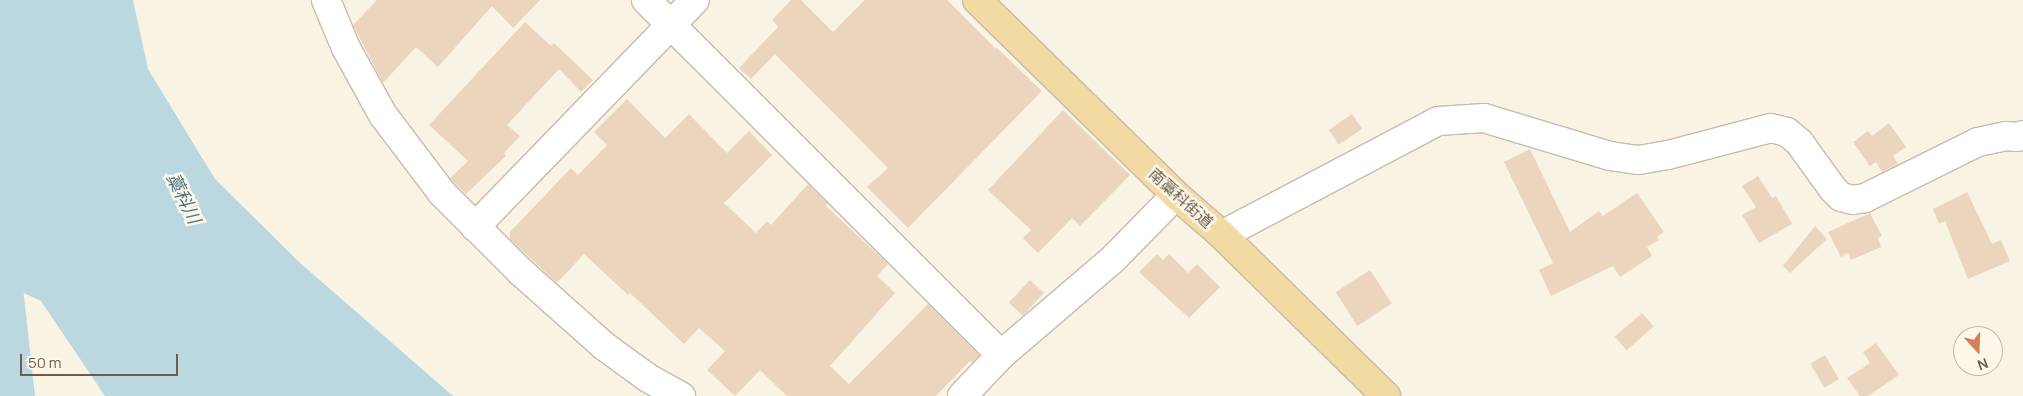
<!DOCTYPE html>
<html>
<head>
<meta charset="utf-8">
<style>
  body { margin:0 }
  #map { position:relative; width:2023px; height:396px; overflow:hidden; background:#f9f3e4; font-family:Manrope,"Noto Sans JP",sans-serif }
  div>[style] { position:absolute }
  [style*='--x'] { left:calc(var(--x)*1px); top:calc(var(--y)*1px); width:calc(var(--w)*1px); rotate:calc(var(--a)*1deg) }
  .water>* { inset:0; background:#bbd8e0 }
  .river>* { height:38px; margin:-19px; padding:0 19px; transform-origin:19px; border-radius:19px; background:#bbd8e0 }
  .building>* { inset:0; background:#ecd5bf; transform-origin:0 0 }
  .roads { filter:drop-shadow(1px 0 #c9bbac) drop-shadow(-1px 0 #c9bbac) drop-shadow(0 1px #c9bbac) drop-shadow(0 -1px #c9bbac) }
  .minor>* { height:28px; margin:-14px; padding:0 14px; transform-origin:14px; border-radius:14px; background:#fff }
  .major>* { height:28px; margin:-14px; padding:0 14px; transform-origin:14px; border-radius:14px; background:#f1dba3 }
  span { translate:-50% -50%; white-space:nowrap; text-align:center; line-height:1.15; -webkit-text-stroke:5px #fdf7ea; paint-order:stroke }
  .street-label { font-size:16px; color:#6f5c4d }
  .water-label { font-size:18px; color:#4c7887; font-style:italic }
  .north { position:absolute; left:1953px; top:326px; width:50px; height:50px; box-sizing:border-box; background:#fdf7ea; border:1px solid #c4b9ab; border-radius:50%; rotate:160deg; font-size:14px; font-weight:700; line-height:20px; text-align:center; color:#6f5c4d }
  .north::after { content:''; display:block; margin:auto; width:18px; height:22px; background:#d67e56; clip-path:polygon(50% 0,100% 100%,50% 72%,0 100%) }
  .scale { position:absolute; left:20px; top:354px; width:158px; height:22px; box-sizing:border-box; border:2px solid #6f5c4d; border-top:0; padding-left:6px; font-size:15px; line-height:18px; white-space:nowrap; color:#6f5c4d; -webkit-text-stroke:4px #fdf7ea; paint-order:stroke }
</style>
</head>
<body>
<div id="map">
  <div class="water">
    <div style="clip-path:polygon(0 0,133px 0,148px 69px,215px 179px,299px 262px,453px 396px,105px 396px,41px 301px,0 282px)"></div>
  </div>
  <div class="river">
    <div style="--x:0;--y:252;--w:145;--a:83.7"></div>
  </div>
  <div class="building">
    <div style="clip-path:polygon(377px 0,540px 0,513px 28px,492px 6px,438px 67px,416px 47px,383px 83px,353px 25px)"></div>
    <div style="clip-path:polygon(791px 0,801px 0,833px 32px,865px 0,947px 0,996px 49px,997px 48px,1042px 91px,908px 228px,867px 187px,888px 168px,775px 54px,751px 79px,739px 68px,778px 27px,772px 20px)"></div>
    <div style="clip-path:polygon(525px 22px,551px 46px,554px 43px,593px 80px,581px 92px,559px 69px,507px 125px,520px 136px,504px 153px,506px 156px,466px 194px,450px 178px,468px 161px,429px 125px)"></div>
    <div style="clip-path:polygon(627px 99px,665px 138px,689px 114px,727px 153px,749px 131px,772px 155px,724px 203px,756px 233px,767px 221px,771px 225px,808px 184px,828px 204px,826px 206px,888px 264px,877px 276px,895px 293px,830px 366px,849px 384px,928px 304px,979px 355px,972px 363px,970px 361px,936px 396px,787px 396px,760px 370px,735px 396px,707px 370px,725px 351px,699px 328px,684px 344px,630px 293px,628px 295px,584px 254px,557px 283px,510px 239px,510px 232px,571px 168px,578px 175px,607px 145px,594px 132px)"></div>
    <div style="clip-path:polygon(1063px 110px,1130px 175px,1080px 226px,1072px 218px,1038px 253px,1023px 238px,1031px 230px,988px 190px)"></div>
    <div style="left:1352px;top:114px;width:18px;height:28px;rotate:56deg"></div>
    <div style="clip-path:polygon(1889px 123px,1906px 147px,1893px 156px,1898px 164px,1882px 172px,1876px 162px,1870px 166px,1853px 142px,1868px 131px,1872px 136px)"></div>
    <div style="clip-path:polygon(1530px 149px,1570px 232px,1599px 211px,1603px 216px,1637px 193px,1664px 232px,1657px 237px,1659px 240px,1647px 247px,1652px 256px,1620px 277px,1613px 266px,1551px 296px,1539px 270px,1553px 263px,1504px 162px)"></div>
    <div style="clip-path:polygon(1758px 176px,1772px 198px,1776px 196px,1792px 224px,1759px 243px,1742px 215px,1756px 207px,1742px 186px)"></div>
    <div style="clip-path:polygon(1967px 192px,1992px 244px,2001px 240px,2010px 261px,1968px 279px,1945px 221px,1939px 224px,1933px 209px)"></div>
    <div style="clip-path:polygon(1870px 213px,1882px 236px,1878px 238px,1881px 247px,1851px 260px,1848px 253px,1841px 257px,1828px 232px)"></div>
    <div style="clip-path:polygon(1815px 226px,1827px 239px,1790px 273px,1783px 266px)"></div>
    <div style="clip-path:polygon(1157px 254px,1163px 260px,1169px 254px,1188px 273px,1197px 264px,1220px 287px,1189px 318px,1139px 272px)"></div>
    <div style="left:1370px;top:270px;width:40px;height:41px;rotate:57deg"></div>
    <div style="left:1030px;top:280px;width:19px;height:31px;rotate:43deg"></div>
    <div style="left:1642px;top:313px;width:18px;height:36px;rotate:49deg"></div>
    <div style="clip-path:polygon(1876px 343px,1899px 375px,1868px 396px,1860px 396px,1847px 378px,1870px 363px,1863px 352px)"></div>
    <div style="left:1825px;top:355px;width:28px;height:17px;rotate:60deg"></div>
  </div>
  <div class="roads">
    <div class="minor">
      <div style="--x:326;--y:0;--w:52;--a:67.4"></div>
      <div style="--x:346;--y:48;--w:77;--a:61.1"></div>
      <div style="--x:383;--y:115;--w:98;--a:52.9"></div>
      <div style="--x:442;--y:193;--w:112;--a:45"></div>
      <div style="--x:521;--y:272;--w:111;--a:41.7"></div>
      <div style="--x:604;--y:346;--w:54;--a:36"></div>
      <div style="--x:648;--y:378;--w:38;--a:29"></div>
      <div style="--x:646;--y:0;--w:502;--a:45"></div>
      <div style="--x:475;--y:227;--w:316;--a:-45.9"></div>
      <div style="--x:1222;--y:235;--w:244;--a:-27.8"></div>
      <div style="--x:1438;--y:121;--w:46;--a:-3.7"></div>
      <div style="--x:1484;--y:118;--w:132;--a:16.8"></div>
      <div style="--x:1610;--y:156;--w:29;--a:8"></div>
      <div style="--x:1639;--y:160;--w:29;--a:-10"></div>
      <div style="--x:1668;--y:155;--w:106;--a:-14.7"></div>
      <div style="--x:1771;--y:128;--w:16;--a:14"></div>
      <div style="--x:1787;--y:132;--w:16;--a:40"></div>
      <div style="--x:1799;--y:142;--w:58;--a:54.1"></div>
      <div style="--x:1833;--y:189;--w:11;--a:45"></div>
      <div style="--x:1841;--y:197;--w:12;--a:14"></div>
      <div style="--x:1853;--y:200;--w:12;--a:-9"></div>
      <div style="--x:1865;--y:198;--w:126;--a:-26.4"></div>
      <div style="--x:1978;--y:142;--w:29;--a:-12"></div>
      <div style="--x:2006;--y:136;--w:11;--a:5"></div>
      <div style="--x:2017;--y:137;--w:6;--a:-18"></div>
      <div style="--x:962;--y:396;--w:57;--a:-46.4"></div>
      <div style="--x:1001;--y:355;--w:149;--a:-40.6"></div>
      <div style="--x:1114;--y:258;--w:88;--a:-45.5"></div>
    </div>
    <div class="major">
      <div style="--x:977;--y:0;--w:279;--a:44.4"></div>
      <div style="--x:1176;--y:195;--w:61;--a:41"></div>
      <div style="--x:1222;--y:235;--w:230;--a:44.5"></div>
    </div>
  </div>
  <div class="street-label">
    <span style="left:1181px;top:198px;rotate:42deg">南藁科街道</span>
  </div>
  <div class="water-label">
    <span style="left:184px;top:198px;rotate:64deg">藁科川</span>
  </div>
  <div class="north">N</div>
  <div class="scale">50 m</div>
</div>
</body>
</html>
